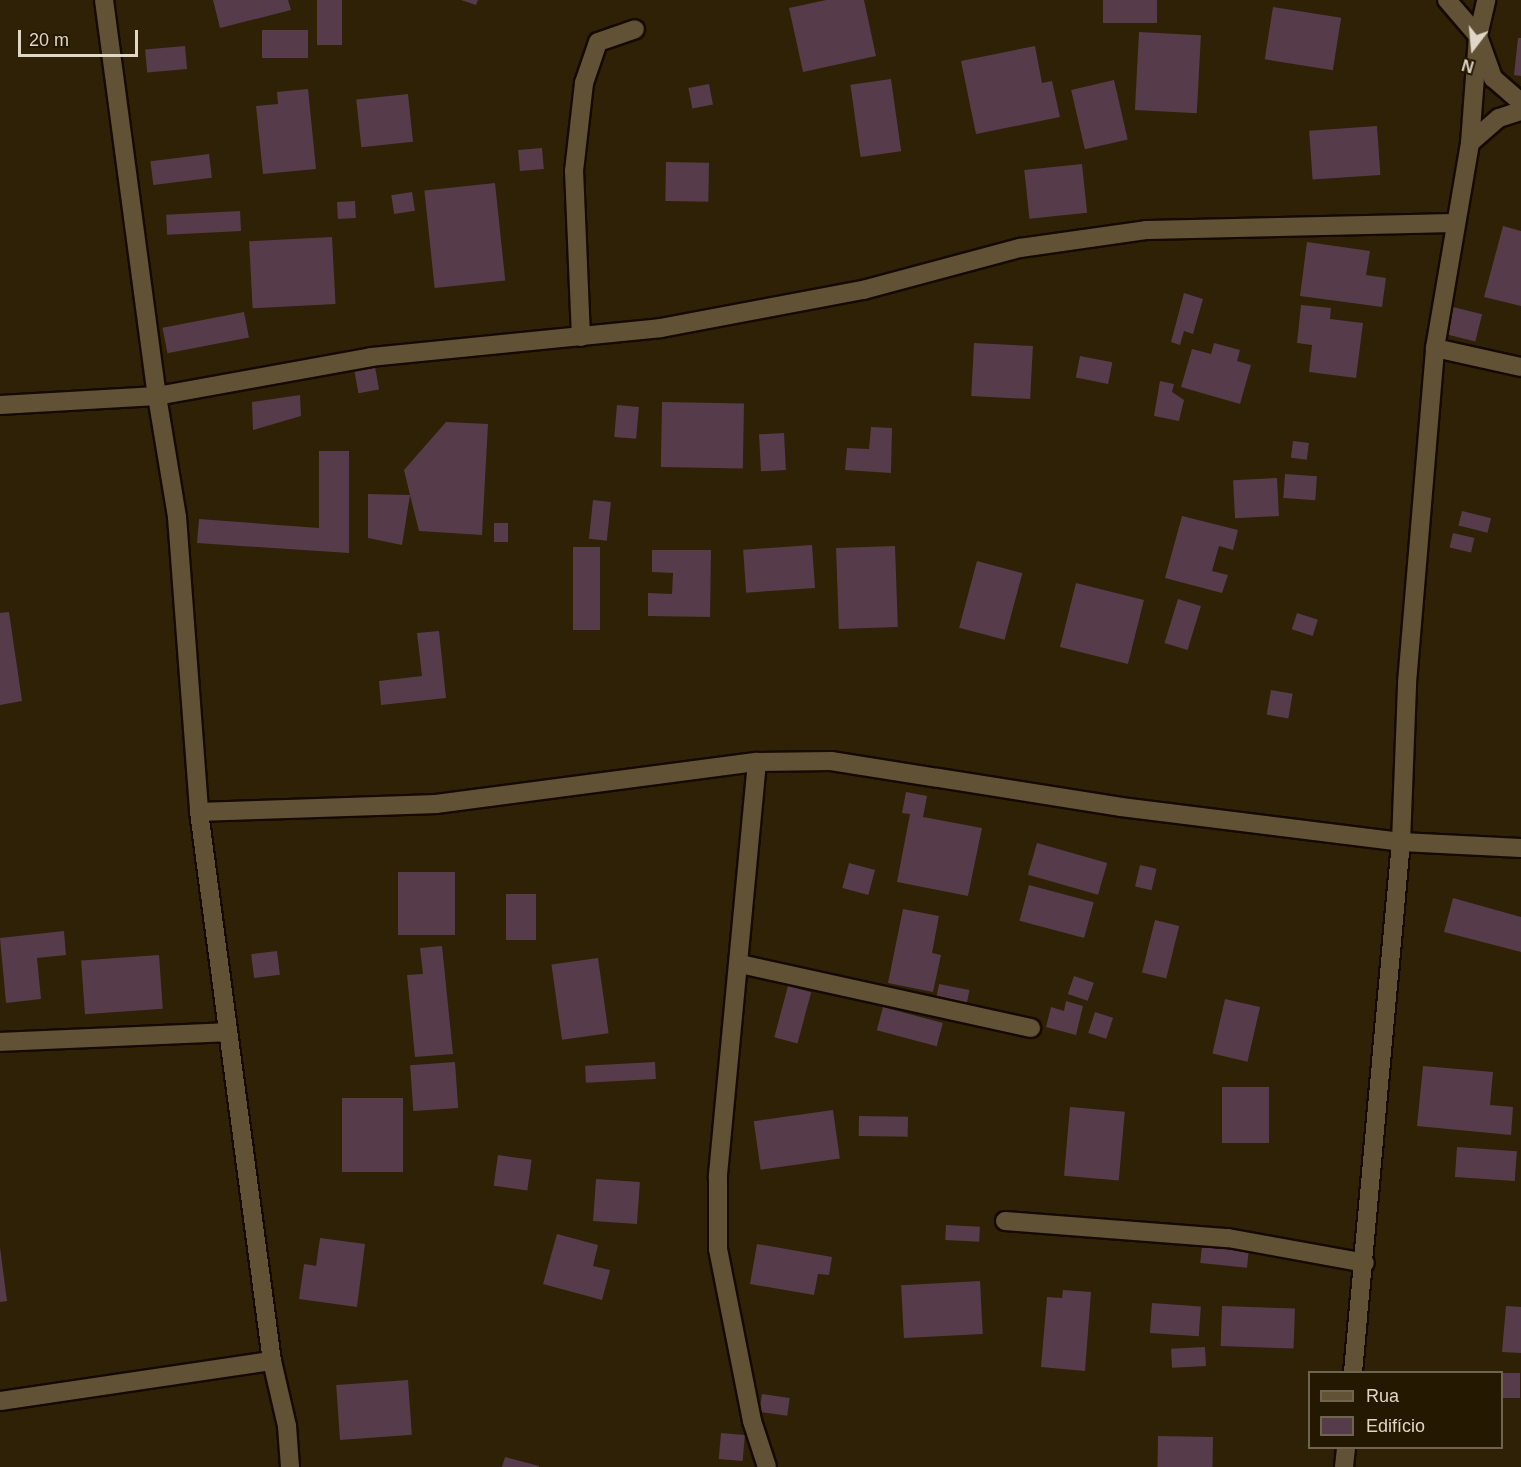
<!DOCTYPE html>
<html>
<head>
<meta charset="utf-8">
<style>
  body { margin:0 }
  #map { position:relative; width:1521px; height:1467px; overflow:hidden; background:#2e2106; font-family:Helvetica,sans-serif }
  div>[style] { position:absolute }
  [style*='--x'] { left:calc(var(--x)*1px); top:calc(var(--y)*1px); width:calc(var(--w)*1px); rotate:calc(var(--a)*1deg) }
  .building>* { inset:0; background:#563b4a; transform-origin:0 0 }
  .roads { filter:drop-shadow(2px 0 #160a00) drop-shadow(-2px 0 #160a00) drop-shadow(0 2px #160a00) drop-shadow(0 -2px #160a00) }
  .minor>* { height:18px; margin:-9px; padding:0 9px; transform-origin:9px; border-radius:9px; background:#615236 }
  span { translate:-50% -50%; white-space:nowrap; text-align:center; line-height:1.15; -webkit-text-stroke:4.5px #251800; paint-order:stroke }
  .legend { position:absolute; left:1308px; top:1371px; width:195px; height:78px; box-sizing:border-box; background:#251800; border:2px solid #6f6450; margin:0; padding:8px 10px; list-style:none; font-size:18px; color:#dfd6c7 }
  .legend li { display:flex; align-items:center; gap:12px; height:30px }
  .legend b { width:30px; border:2px solid #6f6450 }
  .north { position:absolute; left:1443px; top:18px; width:60px; height:60px; -webkit-text-stroke:4px #251800; paint-order:stroke; rotate:196deg; font-size:16px; font-weight:700; line-height:24px; text-align:center; color:#dfd6c7 }
  .north::after { content:''; display:block; margin:auto; width:21px; height:27px; background:#dfd6c7; clip-path:polygon(50% 0,100% 100%,50% 72%,0 100%) }
  .scale { position:absolute; left:18px; top:30px; width:120px; height:27px; box-sizing:border-box; border:3px solid #dfd6c7; border-top:0; padding-left:8px; font-size:18px; line-height:21px; white-space:nowrap; color:#dfd6c7; -webkit-text-stroke:4px #251800; paint-order:stroke }
</style>
</head>
<body>
<div id="map">
  <div class="building">
    <div style="clip-path:polygon(213px 0,288px 0,291px 10px,220px 28px)"></div>
    <div style="left:317px;top:0;width:25px;height:45px"></div>
    <div style="clip-path:polygon(461px 0,478px 0,476px 5px)"></div>
    <div style="clip-path:polygon(826px 0,864px 0,876px 56px,803px 72px,789px 8px)"></div>
    <div style="left:1103px;top:0;width:54px;height:23px"></div>
    <div style="left:1273px;top:7px;width:69px;height:53px;rotate:9deg"></div>
    <div style="left:262px;top:30px;width:46px;height:28px"></div>
    <div style="left:1139px;top:32px;width:62px;height:78px;rotate:3deg"></div>
    <div style="clip-path:polygon(1518px 38px,1521px 38px,1521px 76px,1514px 75px)"></div>
    <div style="left:185px;top:46px;width:23px;height:40px;rotate:85deg"></div>
    <div style="clip-path:polygon(1035px 46px,1042px 83px,1052px 81px,1060px 117px,976px 134px,961px 61px)"></div>
    <div style="left:891px;top:79px;width:73px;height:41px;rotate:82deg"></div>
    <div style="left:1114px;top:80px;width:61px;height:44px;rotate:77deg"></div>
    <div style="left:709px;top:84px;width:21px;height:21px;rotate:79deg"></div>
    <div style="clip-path:polygon(308px 89px,316px 169px,263px 174px,256px 106px,278px 104px,277px 92px)"></div>
    <div style="left:408px;top:94px;width:48px;height:52px;rotate:84deg"></div>
    <div style="left:1377px;top:126px;width:49px;height:68px;rotate:86deg"></div>
    <div style="left:542px;top:148px;width:21px;height:24px;rotate:85deg"></div>
    <div style="left:209px;top:154px;width:24px;height:59px;rotate:83deg"></div>
    <div style="left:666px;top:162px;width:43px;height:39px;rotate:1deg"></div>
    <div style="left:1082px;top:164px;width:49px;height:58px;rotate:84deg"></div>
    <div style="left:495px;top:183px;width:98px;height:71px;rotate:84deg"></div>
    <div style="left:412px;top:192px;width:19px;height:21px;rotate:81deg"></div>
    <div style="left:355px;top:201px;width:17px;height:18px;rotate:87deg"></div>
    <div style="left:240px;top:211px;width:20px;height:74px;rotate:87deg"></div>
    <div style="clip-path:polygon(1503px 226px,1521px 231px,1521px 306px,1484px 297px)"></div>
    <div style="left:332px;top:237px;width:67px;height:83px;rotate:87deg"></div>
    <div style="clip-path:polygon(1307px 242px,1370px 251px,1366px 275px,1386px 278px,1382px 307px,1300px 296px)"></div>
    <div style="clip-path:polygon(1184px 293px,1203px 299px,1193px 334px,1184px 331px,1180px 345px,1171px 342px)"></div>
    <div style="clip-path:polygon(1301px 305px,1331px 308px,1330px 319px,1363px 323px,1356px 378px,1309px 372px,1312px 345px,1297px 343px)"></div>
    <div style="left:1453px;top:307px;width:30px;height:28px;rotate:14deg"></div>
    <div style="left:244px;top:312px;width:26px;height:83px;rotate:79deg"></div>
    <div style="left:974px;top:343px;width:59px;height:53px;rotate:3deg"></div>
    <div style="clip-path:polygon(1214px 343px,1240px 350px,1237px 361px,1251px 365px,1240px 404px,1181px 387px,1192px 349px,1211px 354px)"></div>
    <div style="left:1080px;top:356px;width:33px;height:22px;rotate:11deg"></div>
    <div style="left:374px;top:361px;width:29px;height:21px;rotate:80deg"></div>
    <div style="clip-path:polygon(1160px 381px,1174px 384px,1172px 392px,1184px 400px,1179px 421px,1154px 416px)"></div>
    <div style="clip-path:polygon(300px 395px,301px 416px,253px 430px,252px 402px)"></div>
    <div style="left:662px;top:402px;width:82px;height:65px;rotate:1deg"></div>
    <div style="left:617px;top:405px;width:22px;height:32px;rotate:5deg"></div>
    <div style="clip-path:polygon(446px 422px,488px 424px,482px 535px,419px 531px,410px 495px,402px 545px,368px 538px,368px 494px,410px 495px,404px 470px)"></div>
    <div style="clip-path:polygon(871px 427px,892px 428px,891px 473px,845px 470px,847px 448px,869px 449px)"></div>
    <div style="left:784px;top:433px;width:37px;height:25px;rotate:87deg"></div>
    <div style="left:1293px;top:441px;width:16px;height:17px;rotate:7deg"></div>
    <div style="clip-path:polygon(319px 451px,349px 451px,349px 553px,197px 543px,199px 519px,319px 528px)"></div>
    <div style="left:1285px;top:474px;width:32px;height:24px;rotate:4deg"></div>
    <div style="left:1277px;top:478px;width:38px;height:44px;rotate:87deg"></div>
    <div style="left:593px;top:500px;width:18px;height:39px;rotate:6deg"></div>
    <div style="left:1462px;top:511px;width:30px;height:15px;rotate:14deg"></div>
    <div style="clip-path:polygon(1182px 516px,1238px 530px,1233px 550px,1219px 546px,1212px 571px,1228px 575px,1222px 593px,1165px 578px)"></div>
    <div style="left:508px;top:523px;width:19px;height:14px;rotate:90deg"></div>
    <div style="left:1453px;top:533px;width:22px;height:15px;rotate:13deg"></div>
    <div style="left:812px;top:545px;width:43px;height:69px;rotate:86deg"></div>
    <div style="left:895px;top:546px;width:81px;height:59px;rotate:88deg"></div>
    <div style="left:573px;top:547px;width:27px;height:83px"></div>
    <div style="clip-path:polygon(652px 550px,711px 550px,710px 617px,648px 616px,648px 593px,672px 594px,673px 573px,652px 572px)"></div>
    <div style="left:977px;top:561px;width:47px;height:69px;rotate:15deg"></div>
    <div style="left:1076px;top:583px;width:70px;height:66px;rotate:14deg"></div>
    <div style="left:1178px;top:599px;width:24px;height:46px;rotate:17deg"></div>
    <div style="clip-path:polygon(9px 612px,22px 701px,0 705px,0 613px)"></div>
    <div style="left:1297px;top:613px;width:22px;height:17px;rotate:18deg"></div>
    <div style="clip-path:polygon(439px 631px,446px 698px,381px 705px,379px 681px,422px 676px,417px 633px)"></div>
    <div style="left:1271px;top:690px;width:22px;height:25px;rotate:10deg"></div>
    <div style="clip-path:polygon(906px 792px,927px 796px,923px 817px,982px 828px,968px 896px,897px 882px,910px 814px,902px 813px)"></div>
    <div style="left:1037px;top:843px;width:73px;height:33px;rotate:16deg"></div>
    <div style="left:849px;top:863px;width:27px;height:26px;rotate:15deg"></div>
    <div style="left:1140px;top:865px;width:17px;height:22px;rotate:13deg"></div>
    <div style="left:398px;top:872px;width:57px;height:63px"></div>
    <div style="left:1029px;top:885px;width:67px;height:37px;rotate:15deg"></div>
    <div style="left:506px;top:894px;width:30px;height:46px"></div>
    <div style="clip-path:polygon(1453px 898px,1521px 917px,1521px 952px,1444px 932px)"></div>
    <div style="clip-path:polygon(903px 909px,939px 916px,932px 953px,941px 955px,933px 992px,888px 983px)"></div>
    <div style="left:1155px;top:920px;width:25px;height:54px;rotate:14deg"></div>
    <div style="clip-path:polygon(64px 931px,66px 955px,37px 958px,41px 999px,6px 1003px,0 938px)"></div>
    <div style="clip-path:polygon(442px 946px,453px 1054px,415px 1057px,407px 975px,423px 974px,420px 948px)"></div>
    <div style="left:277px;top:951px;width:24px;height:26px;rotate:83deg"></div>
    <div style="left:159px;top:955px;width:54px;height:78px;rotate:86deg"></div>
    <div style="left:598px;top:958px;width:76px;height:47px;rotate:82deg"></div>
    <div style="left:1074px;top:976px;width:21px;height:19px;rotate:19deg"></div>
    <div style="left:939px;top:984px;width:31px;height:14px;rotate:11deg"></div>
    <div style="left:788px;top:986px;width:24px;height:53px;rotate:15deg"></div>
    <div style="left:1225px;top:999px;width:36px;height:56px;rotate:13deg"></div>
    <div style="clip-path:polygon(1066px 1001px,1083px 1006px,1076px 1035px,1046px 1027px,1051px 1007px,1064px 1011px)"></div>
    <div style="left:883px;top:1007px;width:62px;height:24px;rotate:15deg"></div>
    <div style="left:1095px;top:1012px;width:19px;height:22px;rotate:18deg"></div>
    <div style="left:455px;top:1062px;width:46px;height:45px;rotate:86deg"></div>
    <div style="left:655px;top:1062px;width:17px;height:70px;rotate:87deg"></div>
    <div style="clip-path:polygon(1423px 1066px,1493px 1072px,1490px 1105px,1513px 1107px,1511px 1135px,1417px 1126px)"></div>
    <div style="left:1269px;top:1087px;width:56px;height:47px;rotate:90deg"></div>
    <div style="left:342px;top:1098px;width:61px;height:74px"></div>
    <div style="left:1070px;top:1107px;width:55px;height:69px;rotate:5deg"></div>
    <div style="left:833px;top:1110px;width:49px;height:80px;rotate:82deg"></div>
    <div style="left:859px;top:1116px;width:49px;height:20px;rotate:1deg"></div>
    <div style="left:1457px;top:1147px;width:60px;height:30px;rotate:4deg"></div>
    <div style="left:498px;top:1155px;width:34px;height:31px;rotate:8deg"></div>
    <div style="left:596px;top:1179px;width:44px;height:42px;rotate:4deg"></div>
    <div style="left:946px;top:1225px;width:34px;height:15px;rotate:3deg"></div>
    <div style="clip-path:polygon(557px 1234px,598px 1245px,593px 1266px,610px 1270px,602px 1300px,543px 1284px)"></div>
    <div style="clip-path:polygon(320px 1238px,365px 1244px,357px 1307px,299px 1299px,304px 1264px,316px 1266px)"></div>
    <div style="clip-path:polygon(757px 1244px,832px 1257px,829px 1275px,818px 1274px,814px 1295px,750px 1284px)"></div>
    <div style="left:1202px;top:1246px;width:47px;height:17px;rotate:6deg"></div>
    <div style="clip-path:polygon(0 1247px,7px 1301px,0 1302px)"></div>
    <div style="left:980px;top:1281px;width:53px;height:79px;rotate:87deg"></div>
    <div style="clip-path:polygon(1063px 1290px,1091px 1292px,1085px 1371px,1041px 1367px,1047px 1297px,1062px 1298px)"></div>
    <div style="left:1152px;top:1303px;width:49px;height:30px;rotate:4deg"></div>
    <div style="left:1222px;top:1306px;width:73px;height:40px;rotate:2deg"></div>
    <div style="clip-path:polygon(1506px 1306px,1521px 1307px,1521px 1353px,1502px 1352px)"></div>
    <div style="left:1205px;top:1347px;width:19px;height:34px;rotate:87deg"></div>
    <div style="left:1502px;top:1373px;width:18px;height:25px"></div>
    <div style="left:408px;top:1380px;width:55px;height:72px;rotate:86deg"></div>
    <div style="left:762px;top:1394px;width:28px;height:18px;rotate:8deg"></div>
    <div style="left:721px;top:1433px;width:24px;height:26px;rotate:5deg"></div>
    <div style="left:1158px;top:1436px;width:55px;height:31px;rotate:1deg"></div>
    <div style="clip-path:polygon(505px 1457px,539px 1466px,539px 1467px,502px 1467px)"></div>
  </div>
  <div class="roads">
    <div class="minor">
      <div style="--x:104;--y:0;--w:400;--a:82.4"></div>
      <div style="--x:157;--y:396;--w:123;--a:80.6"></div>
      <div style="--x:177;--y:517;--w:296;--a:85.7"></div>
      <div style="--x:199;--y:812;--w:554;--a:82.43"></div>
      <div style="--x:272;--y:1361;--w:67;--a:77"></div>
      <div style="--x:287;--y:1426;--w:41;--a:85.8"></div>
      <div style="--x:1447;--y:0;--w:48;--a:49.3"></div>
      <div style="--x:1478;--y:36;--w:45;--a:70.3"></div>
      <div style="--x:1493;--y:78;--w:37;--a:41"></div>
      <div style="--x:1470;--y:143;--w:38;--a:-41"></div>
      <div style="--x:1499;--y:118;--w:23;--a:-18"></div>
      <div style="--x:581;--y:337;--w:166;--a:-92.4"></div>
      <div style="--x:574;--y:171;--w:89;--a:-83.5"></div>
      <div style="--x:584;--y:83;--w:43;--a:-71.1"></div>
      <div style="--x:598;--y:42;--w:39;--a:-19"></div>
      <div style="--x:1435;--y:348;--w:88;--a:12.5"></div>
      <div style="--x:0;--y:405;--w:157;--a:-3.3"></div>
      <div style="--x:157;--y:396;--w:218;--a:-10.3"></div>
      <div style="--x:371;--y:357;--w:291;--a:-5.7"></div>
      <div style="--x:661;--y:328;--w:206;--a:-10.7"></div>
      <div style="--x:863;--y:290;--w:163;--a:-15"></div>
      <div style="--x:1020;--y:248;--w:127;--a:-8.1"></div>
      <div style="--x:1146;--y:230;--w:310;--a:-1.3"></div>
      <div style="--x:757;--y:762;--w:418;--a:95.4"></div>
      <div style="--x:718;--y:1178;--w:71;--a:90"></div>
      <div style="--x:718;--y:1249;--w:175;--a:78.8"></div>
      <div style="--x:752;--y:1421;--w:48;--a:71.9"></div>
      <div style="--x:199;--y:812;--w:237;--a:-1.9"></div>
      <div style="--x:436;--y:804;--w:324;--a:-7.5"></div>
      <div style="--x:757;--y:762;--w:74;--a:-0.8"></div>
      <div style="--x:831;--y:761;--w:294;--a:9"></div>
      <div style="--x:1121;--y:807;--w:282;--a:7.1"></div>
      <div style="--x:1401;--y:842;--w:120;--a:2.9"></div>
      <div style="--x:740;--y:964;--w:298;--a:12.4"></div>
      <div style="--x:0;--y:1042;--w:228;--a:-2.5"></div>
      <div style="--x:1005;--y:1221;--w:224;--a:4.4"></div>
      <div style="--x:1228;--y:1238;--w:139;--a:10.3"></div>
      <div style="--x:1353;--y:1372;--w:532;--a:-84.83"></div>
      <div style="--x:1401;--y:842;--w:159;--a:-87.8"></div>
      <div style="--x:1407;--y:683;--w:336;--a:-85.2"></div>
      <div style="--x:1435;--y:348;--w:208;--a:-80.3"></div>
      <div style="--x:1470;--y:143;--w:107;--a:-85.7"></div>
      <div style="--x:1478;--y:36;--w:37;--a:-77"></div>
      <div style="--x:0;--y:1401;--w:275;--a:-8.4"></div>
      <div style="--x:1344;--y:1467;--w:19;--a:-84"></div>
    </div>
  </div>
  <ul class="legend">
  <li><b style="height:8px;background:#615236"></b>Rua</li>
  <li><b style="height:16px;background:#563b4a"></b>Edifício</li>
  </ul>
  <div class="north">N</div>
  <div class="scale">20 m</div>
</div>
</body>
</html>
